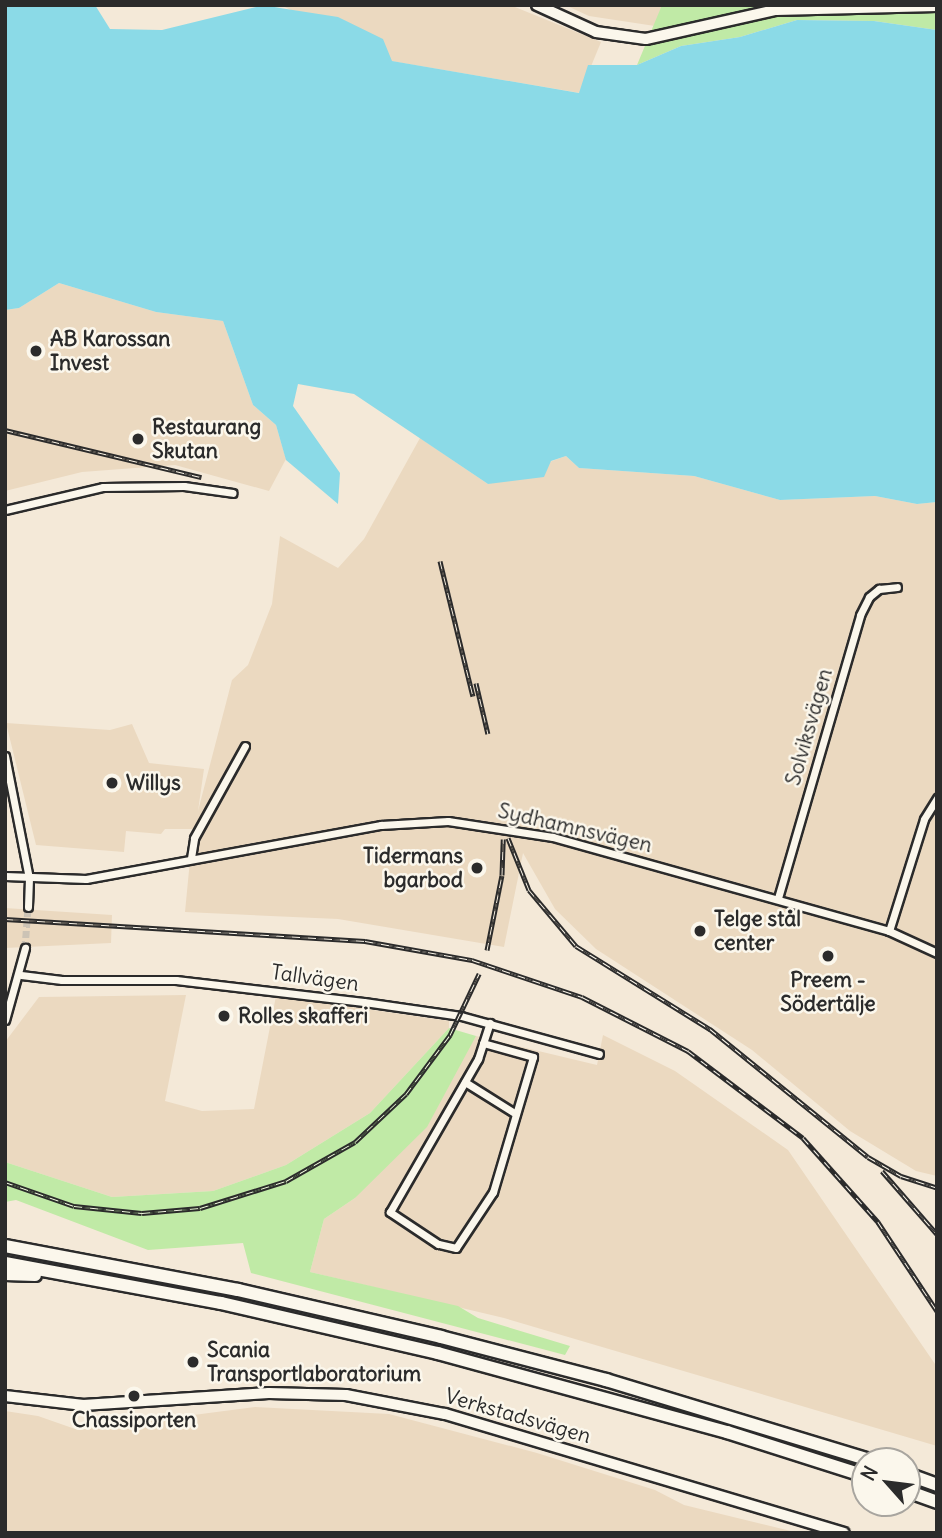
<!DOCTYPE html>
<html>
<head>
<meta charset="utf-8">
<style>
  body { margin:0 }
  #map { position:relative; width:942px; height:1538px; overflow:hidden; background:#f4e9d8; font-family:Delius,sans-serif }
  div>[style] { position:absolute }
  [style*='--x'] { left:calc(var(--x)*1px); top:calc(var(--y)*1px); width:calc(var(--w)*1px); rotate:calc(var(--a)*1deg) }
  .built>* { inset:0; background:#ebd9c0 }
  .green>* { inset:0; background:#c0eaa6 }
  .water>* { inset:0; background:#8bdae7 }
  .street-tunnel>* { height:7px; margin-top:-3.5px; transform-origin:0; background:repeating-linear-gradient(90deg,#ccc3b5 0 7px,transparent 0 10.5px) }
  .roads { filter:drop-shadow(2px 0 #2b2b2b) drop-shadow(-2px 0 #2b2b2b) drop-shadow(0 2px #2b2b2b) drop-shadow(0 -2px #2b2b2b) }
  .street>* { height:7px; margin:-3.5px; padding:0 3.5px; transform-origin:3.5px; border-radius:3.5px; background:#fbf7ec }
  .secondary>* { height:10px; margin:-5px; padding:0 5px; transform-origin:5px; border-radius:5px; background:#fbf7ec }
  .highway>* { height:12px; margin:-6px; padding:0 6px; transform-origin:6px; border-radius:6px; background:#fbf7ec }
  .rail>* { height:5px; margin-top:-2.5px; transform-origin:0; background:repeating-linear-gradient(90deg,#fbf7ec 0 8px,#2b2b2b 0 16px); box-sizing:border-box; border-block:2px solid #2b2b2b }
  .dots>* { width:19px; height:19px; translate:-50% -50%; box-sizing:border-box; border:4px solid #fbf7ec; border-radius:50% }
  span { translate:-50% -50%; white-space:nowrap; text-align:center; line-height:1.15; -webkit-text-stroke:5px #fbf7ec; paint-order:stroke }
  .poi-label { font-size:21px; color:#2b2b2b; font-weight:700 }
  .left { translate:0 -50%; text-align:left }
  .right { translate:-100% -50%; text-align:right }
  .street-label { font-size:21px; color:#2b2b2b }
  .frame { position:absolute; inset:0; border:7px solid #2b2b2b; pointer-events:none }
  .north { position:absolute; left:851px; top:1447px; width:70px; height:70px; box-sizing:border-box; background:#fbf7ec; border:2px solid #a8a59f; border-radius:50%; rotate:298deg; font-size:19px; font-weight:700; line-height:28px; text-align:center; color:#2b2b2b }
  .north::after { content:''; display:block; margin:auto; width:24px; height:32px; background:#2b2b2b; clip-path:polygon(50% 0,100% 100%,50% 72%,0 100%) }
</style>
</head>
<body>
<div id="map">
  <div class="built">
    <div style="clip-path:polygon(281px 5px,510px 5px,601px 42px,580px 93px,391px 61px)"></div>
    <div style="clip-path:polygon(565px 5px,662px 5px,655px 26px,589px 16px)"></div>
    <div style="clip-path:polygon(59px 283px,156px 312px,223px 321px,253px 405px,276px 425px,286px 459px,269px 491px,175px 465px,82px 472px,5px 491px,5px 310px,19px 308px)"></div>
    <div style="clip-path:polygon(420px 438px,488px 484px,566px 456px,579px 468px,694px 476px,780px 500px,875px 496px,917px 504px,937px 502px,937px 1176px,916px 1171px,850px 1131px,752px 1050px,596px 949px,555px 909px,523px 853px,504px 947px,338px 919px,185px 912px,193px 829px,165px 829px,161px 834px,126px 831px,124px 852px,36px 845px,6px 723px,110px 730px,132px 724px,149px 763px,204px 769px,198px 811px,232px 680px,248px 665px,272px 604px,280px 536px,338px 568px,364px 539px)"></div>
    <div style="clip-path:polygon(5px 908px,112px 915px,111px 943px,5px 948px)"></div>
    <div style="clip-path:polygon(186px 995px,165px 1101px,202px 1111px,254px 1109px,276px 996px,449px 1021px,449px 1028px,370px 1113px,286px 1165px,213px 1191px,112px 1197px,5px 1162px,5px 1042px,39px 997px)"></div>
    <div style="clip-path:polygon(603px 1035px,675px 1071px,788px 1150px,935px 1364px,937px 1446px,504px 1318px,310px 1272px,324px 1219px,355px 1198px,476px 1036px,597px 1065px)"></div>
    <div style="clip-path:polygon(255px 1407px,389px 1414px,537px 1453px,655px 1490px,684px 1505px,799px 1533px,5px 1533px,5px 1411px,38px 1416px,78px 1430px)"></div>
  </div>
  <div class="green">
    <div style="clip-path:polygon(662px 5px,937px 5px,937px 30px,874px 21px,797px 20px,740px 37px,681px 46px,637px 65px)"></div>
    <div style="clip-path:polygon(449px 1028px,476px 1036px,427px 1127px,355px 1198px,324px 1219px,310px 1272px,458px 1306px,478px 1318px,570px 1346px,565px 1355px,251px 1273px,243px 1243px,148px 1250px,16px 1200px,5px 1202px,5px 1162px,112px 1197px,213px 1191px,286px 1165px,370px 1113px)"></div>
  </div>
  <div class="water">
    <div style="clip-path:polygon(5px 5px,95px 5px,110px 29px,162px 30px,264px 5px,280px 8px,338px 17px,383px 39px,392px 61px,579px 93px,588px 65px,637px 65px,681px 46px,740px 37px,797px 20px,874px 21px,937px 30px,937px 502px,917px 504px,875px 496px,780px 500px,694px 476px,579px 468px,566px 456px,551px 461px,544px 477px,488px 484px,354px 394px,298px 384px,293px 406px,340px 473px,338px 504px,286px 460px,276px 425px,253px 405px,223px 321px,156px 312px,59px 283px,19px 308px,5px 310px)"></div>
  </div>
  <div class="street-tunnel">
    <div style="--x:25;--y:948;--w:41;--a:-85.8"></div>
  </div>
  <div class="roads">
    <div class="street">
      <div style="--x:5;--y:510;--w:101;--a:-13.2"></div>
      <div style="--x:103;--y:487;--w:81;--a:-0.7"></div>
      <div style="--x:184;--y:486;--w:49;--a:8.1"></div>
      <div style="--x:5;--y:756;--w:124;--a:78.9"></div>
      <div style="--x:29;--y:878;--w:29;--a:92"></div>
      <div style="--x:191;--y:858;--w:20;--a:-81"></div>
      <div style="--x:194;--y:838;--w:105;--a:-61"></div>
      <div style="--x:5;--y:876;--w:81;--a:2.1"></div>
      <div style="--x:86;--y:879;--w:300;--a:-10.4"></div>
      <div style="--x:381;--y:825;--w:67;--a:-3.4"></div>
      <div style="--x:448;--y:821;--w:106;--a:8.7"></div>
      <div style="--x:553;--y:837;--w:349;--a:15.6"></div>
      <div style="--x:889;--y:931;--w:53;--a:24.6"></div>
      <div style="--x:778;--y:898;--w:295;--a:-73.8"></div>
      <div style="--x:860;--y:615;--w:20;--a:-63"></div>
      <div style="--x:869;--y:597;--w:13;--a:-39"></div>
      <div style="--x:879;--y:589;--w:18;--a:-6"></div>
      <div style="--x:889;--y:931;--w:117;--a:-72.6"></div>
      <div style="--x:924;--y:819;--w:25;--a:-58"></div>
      <div style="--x:21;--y:975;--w:41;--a:7"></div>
      <div style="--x:62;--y:980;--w:114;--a:0"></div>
      <div style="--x:176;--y:980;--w:189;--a:6.7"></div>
      <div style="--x:364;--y:1002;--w:98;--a:8.2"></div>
      <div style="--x:461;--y:1016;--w:143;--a:15.4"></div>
      <div style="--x:5;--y:1020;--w:75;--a:-74.5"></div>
      <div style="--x:483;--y:1043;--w:52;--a:15.6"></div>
      <div style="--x:533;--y:1057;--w:141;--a:106.5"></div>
      <div style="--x:493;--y:1192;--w:67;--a:123.5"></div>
      <div style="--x:456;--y:1248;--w:18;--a:-167"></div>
      <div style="--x:438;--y:1244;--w:58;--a:-146.3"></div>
      <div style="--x:390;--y:1212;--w:177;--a:-60.1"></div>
      <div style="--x:478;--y:1059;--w:38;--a:-72"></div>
      <div style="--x:465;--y:1082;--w:60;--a:32.1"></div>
    </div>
    <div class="secondary">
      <div style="--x:537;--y:5;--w:65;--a:24.6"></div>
      <div style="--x:596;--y:32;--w:50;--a:8"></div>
      <div style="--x:646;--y:39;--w:133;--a:-12.6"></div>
      <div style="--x:776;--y:10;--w:161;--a:-1.4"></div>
      <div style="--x:5;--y:1396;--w:79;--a:6.6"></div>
      <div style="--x:83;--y:1405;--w:186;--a:-3.7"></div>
      <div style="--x:269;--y:1393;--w:77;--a:1.5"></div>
      <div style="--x:346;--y:1395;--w:101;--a:10.9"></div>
      <div style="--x:445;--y:1414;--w:416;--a:16.6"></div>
    </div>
    <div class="highway">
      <div style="--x:5;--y:1246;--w:237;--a:10.7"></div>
      <div style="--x:238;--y:1290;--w:208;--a:13"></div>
      <div style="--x:441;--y:1337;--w:171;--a:14.6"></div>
      <div style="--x:606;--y:1380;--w:278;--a:16.9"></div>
      <div style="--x:5;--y:1263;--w:220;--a:10.5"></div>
      <div style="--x:221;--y:1303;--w:223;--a:13"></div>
      <div style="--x:438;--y:1353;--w:300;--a:15.3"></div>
      <div style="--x:727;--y:1432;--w:145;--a:17.7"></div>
      <div style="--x:5;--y:1274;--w:30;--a:2"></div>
      <div style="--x:907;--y:1474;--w:32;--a:20"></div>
      <div style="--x:907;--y:1491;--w:32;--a:20"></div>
    </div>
  </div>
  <div class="rail">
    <div style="--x:5;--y:430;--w:202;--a:13.5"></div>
    <div style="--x:440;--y:561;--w:139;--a:76.3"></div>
    <div style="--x:476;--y:683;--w:52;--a:76.8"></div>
    <div style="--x:508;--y:838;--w:56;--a:68"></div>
    <div style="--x:529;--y:890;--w:73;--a:50"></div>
    <div style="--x:576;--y:946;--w:158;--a:31.8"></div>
    <div style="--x:710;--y:1029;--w:203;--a:39"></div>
    <div style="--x:868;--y:1157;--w:38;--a:30"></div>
    <div style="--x:901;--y:1176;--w:38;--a:18"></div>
    <div style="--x:5;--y:919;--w:361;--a:3.5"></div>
    <div style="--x:365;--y:941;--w:109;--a:10.1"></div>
    <div style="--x:472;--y:960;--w:116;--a:18.6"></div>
    <div style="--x:582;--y:997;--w:119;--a:27"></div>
    <div style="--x:688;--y:1051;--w:144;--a:37.1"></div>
    <div style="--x:803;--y:1138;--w:113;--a:48.2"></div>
    <div style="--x:878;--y:1222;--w:107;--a:56.5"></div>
    <div style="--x:487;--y:950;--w:76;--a:-78.7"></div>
    <div style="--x:502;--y:875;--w:36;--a:-88"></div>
    <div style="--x:882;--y:1171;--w:84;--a:48.9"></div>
    <div style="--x:5;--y:1182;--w:73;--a:19.2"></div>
    <div style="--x:74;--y:1206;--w:68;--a:5.9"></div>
    <div style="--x:142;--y:1213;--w:58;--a:-4.9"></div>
    <div style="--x:200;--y:1208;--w:90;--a:-17.4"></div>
    <div style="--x:286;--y:1181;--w:79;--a:-29.5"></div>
    <div style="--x:355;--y:1142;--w:70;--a:-43.3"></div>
    <div style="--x:406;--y:1094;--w:74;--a:-53.3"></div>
    <div style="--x:450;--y:1035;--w:68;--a:-64.6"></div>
  </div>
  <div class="dots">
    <div style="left:36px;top:351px;background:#2b2b2b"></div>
    <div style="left:138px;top:439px;background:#2b2b2b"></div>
    <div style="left:112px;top:783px;background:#2b2b2b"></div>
    <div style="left:477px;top:868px;background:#2b2b2b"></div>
    <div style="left:700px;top:931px;background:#2b2b2b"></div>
    <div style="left:828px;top:956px;background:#2b2b2b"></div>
    <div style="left:224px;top:1016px;background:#2b2b2b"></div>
    <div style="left:193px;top:1362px;background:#2b2b2b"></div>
    <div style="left:134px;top:1396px;background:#2b2b2b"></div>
  </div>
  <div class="poi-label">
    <span class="left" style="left:50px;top:351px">AB Karossan<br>Invest</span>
    <span class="left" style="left:152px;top:439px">Restaurang<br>Skutan</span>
    <span class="left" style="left:126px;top:783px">Willys</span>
    <span class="right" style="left:463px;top:868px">Tidermans<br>bgarbod</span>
    <span class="left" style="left:714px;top:931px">Telge stål<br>center</span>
    <span style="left:828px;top:992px">Preem -<br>Södertälje</span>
    <span class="left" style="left:238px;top:1016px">Rolles skafferi</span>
    <span class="left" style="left:207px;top:1362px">Scania<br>Transportlaboratorium</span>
    <span style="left:134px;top:1420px">Chassiporten</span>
  </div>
  <div class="street-label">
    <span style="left:809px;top:727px;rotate:-74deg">Solviksvägen</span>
    <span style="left:575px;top:828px;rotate:13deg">Sydhamnsvägen</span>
    <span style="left:315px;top:978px;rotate:8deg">Tallvägen</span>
    <span style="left:518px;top:1416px;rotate:16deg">Verkstadsvägen</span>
  </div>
  <div class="frame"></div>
  <div class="north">N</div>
</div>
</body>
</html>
